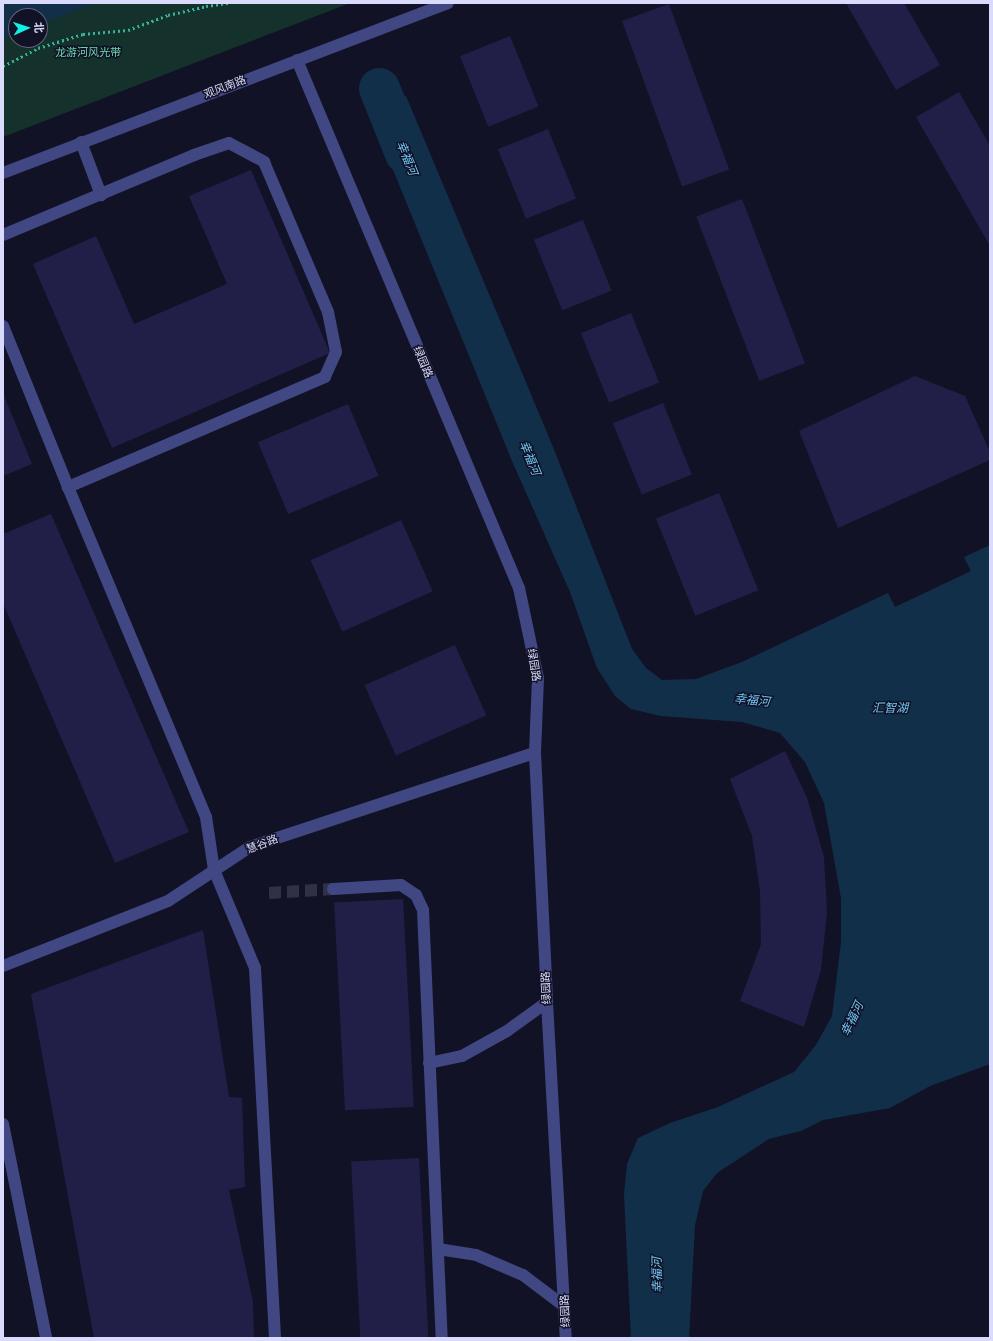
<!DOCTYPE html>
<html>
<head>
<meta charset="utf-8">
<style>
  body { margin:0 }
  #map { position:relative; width:993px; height:1341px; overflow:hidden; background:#121227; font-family:Quicksand,"Noto Sans SC",sans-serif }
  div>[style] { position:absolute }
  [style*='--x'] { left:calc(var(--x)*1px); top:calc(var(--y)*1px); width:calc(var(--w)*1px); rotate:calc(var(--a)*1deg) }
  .green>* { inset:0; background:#15312c }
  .water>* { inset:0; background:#122f4a }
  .river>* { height:41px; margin:-20.5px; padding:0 20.5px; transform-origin:20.5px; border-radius:20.5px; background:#122f4a }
  .building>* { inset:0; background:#211f47; transform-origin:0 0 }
  .minor-tunnel>* { height:12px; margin-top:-6px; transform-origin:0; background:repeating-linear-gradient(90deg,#303047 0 12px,transparent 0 18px) }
  .path>* { height:2.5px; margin-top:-1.25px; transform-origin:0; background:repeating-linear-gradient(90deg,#39b29a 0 2px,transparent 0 5px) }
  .minor>* { height:12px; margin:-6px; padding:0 6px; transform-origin:6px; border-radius:6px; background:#404783 }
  span { translate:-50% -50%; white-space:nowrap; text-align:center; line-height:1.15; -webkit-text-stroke:3px #121227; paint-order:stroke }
  .park-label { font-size:11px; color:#6ad8ad }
  .street-label { font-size:11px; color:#dadbfc }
  .water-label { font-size:12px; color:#70caf5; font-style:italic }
  .frame { position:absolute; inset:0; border:4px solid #dadbfc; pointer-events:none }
  .north { position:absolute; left:8px; top:8px; width:40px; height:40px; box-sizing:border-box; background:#121227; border:1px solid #62627c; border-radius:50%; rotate:87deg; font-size:11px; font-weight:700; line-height:16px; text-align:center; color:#dadbfc }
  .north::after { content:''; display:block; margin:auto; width:14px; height:18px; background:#14efe6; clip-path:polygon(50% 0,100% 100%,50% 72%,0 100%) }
</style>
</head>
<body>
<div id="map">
  <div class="green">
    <div style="clip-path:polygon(evenodd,3px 3px,350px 3px,3px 137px,3px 3px,16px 16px,40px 16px,40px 40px,16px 40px,16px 16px)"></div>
  </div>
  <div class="water">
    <div style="clip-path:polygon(3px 3px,95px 3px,40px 24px,40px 16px,16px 16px,16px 33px,3px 38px)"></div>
    <div style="clip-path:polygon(406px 96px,553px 447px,632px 649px,646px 668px,662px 680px,696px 679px,742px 662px,888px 593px,895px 607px,971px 571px,964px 557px,990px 545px,990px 1064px,930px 1086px,890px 1108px,823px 1120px,801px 1131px,769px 1139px,717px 1173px,703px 1191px,695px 1225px,689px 1338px,631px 1338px,624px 1194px,627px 1164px,638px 1138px,670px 1123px,718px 1107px,794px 1072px,816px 1045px,832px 1016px,841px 942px,841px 898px,824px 803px,805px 762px,780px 733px,742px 722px,661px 716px,631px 709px,615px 696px,597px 668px,570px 592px,512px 461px,369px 111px,374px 103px)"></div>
  </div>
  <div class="river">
    <div style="--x:379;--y:88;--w:70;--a:68.2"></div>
  </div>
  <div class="building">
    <div style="clip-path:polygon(846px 3px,904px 3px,940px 65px,896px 90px)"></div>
    <div style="left:669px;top:4px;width:176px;height:50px;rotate:70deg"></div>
    <div style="left:510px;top:36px;width:76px;height:54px;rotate:68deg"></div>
    <div style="clip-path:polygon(959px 92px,990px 146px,990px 246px,916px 117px)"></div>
    <div style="left:548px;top:129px;width:75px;height:54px;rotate:68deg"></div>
    <div style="clip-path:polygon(251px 170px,330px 353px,112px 448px,33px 264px,96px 236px,134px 324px,227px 284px,189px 196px)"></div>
    <div style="left:742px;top:199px;width:176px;height:49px;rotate:69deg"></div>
    <div style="left:583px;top:220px;width:76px;height:53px;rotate:68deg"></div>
    <div style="left:631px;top:313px;width:75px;height:54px;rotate:68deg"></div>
    <div style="clip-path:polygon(915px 376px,965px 396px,990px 452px,990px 460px,838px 528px,799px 431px)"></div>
    <div style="clip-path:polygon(3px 393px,32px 464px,3px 476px)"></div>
    <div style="left:663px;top:403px;width:77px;height:54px;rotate:68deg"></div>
    <div style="left:348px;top:404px;width:78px;height:98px;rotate:67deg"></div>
    <div style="left:719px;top:493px;width:105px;height:68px;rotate:68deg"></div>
    <div style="clip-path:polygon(51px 514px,189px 832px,115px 863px,3px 603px,3px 534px)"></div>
    <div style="left:401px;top:520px;width:78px;height:99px;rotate:66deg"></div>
    <div style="left:455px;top:645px;width:77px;height:99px;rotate:66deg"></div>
    <div style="clip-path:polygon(785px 751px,807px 798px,824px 857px,827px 912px,821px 970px,804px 1027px,740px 1001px,761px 944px,760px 891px,752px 836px,730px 779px)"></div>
    <div style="left:403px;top:899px;width:208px;height:69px;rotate:87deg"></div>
    <div style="clip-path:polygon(203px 930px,229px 1097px,242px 1098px,245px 1187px,229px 1190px,253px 1302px,254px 1338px,94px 1338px,31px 994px)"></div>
    <div style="left:419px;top:1158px;width:180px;height:68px;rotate:87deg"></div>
  </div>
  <div class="minor-tunnel">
    <div style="--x:269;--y:893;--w:64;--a:-3.6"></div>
  </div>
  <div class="path">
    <div style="--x:3;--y:66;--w:39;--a:-27"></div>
    <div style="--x:38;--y:48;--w:47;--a:-17.3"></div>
    <div style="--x:83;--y:34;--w:45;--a:-5.1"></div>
    <div style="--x:128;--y:30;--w:43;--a:-20.6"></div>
    <div style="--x:168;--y:15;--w:39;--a:-13"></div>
    <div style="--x:206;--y:6;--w:22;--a:-8"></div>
  </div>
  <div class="minor">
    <div style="--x:297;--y:60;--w:573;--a:67.2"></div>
    <div style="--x:519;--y:588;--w:92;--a:78.1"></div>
    <div style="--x:538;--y:678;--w:75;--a:92.3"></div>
    <div style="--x:535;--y:753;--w:249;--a:87.2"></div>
    <div style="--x:547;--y:1002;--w:337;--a:86.8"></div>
    <div style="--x:81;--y:142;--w:57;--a:69.3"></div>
    <div style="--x:3;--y:173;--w:476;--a:-20.9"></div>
    <div style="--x:3;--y:235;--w:207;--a:-22.7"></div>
    <div style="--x:194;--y:155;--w:37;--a:-19"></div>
    <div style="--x:229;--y:143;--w:40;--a:28"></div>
    <div style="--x:264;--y:162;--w:163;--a:66.9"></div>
    <div style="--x:328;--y:312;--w:41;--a:78.7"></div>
    <div style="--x:336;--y:352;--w:27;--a:114"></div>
    <div style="--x:325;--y:377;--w:280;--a:156.8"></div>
    <div style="--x:3;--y:326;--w:174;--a:68"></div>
    <div style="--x:68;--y:487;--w:358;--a:67.3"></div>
    <div style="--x:206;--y:817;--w:54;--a:81.4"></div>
    <div style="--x:214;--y:870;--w:106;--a:67.3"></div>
    <div style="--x:255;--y:968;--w:371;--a:86.9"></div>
    <div style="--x:333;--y:889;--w:68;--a:-3.4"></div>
    <div style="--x:401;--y:885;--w:18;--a:34"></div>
    <div style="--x:416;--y:895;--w:17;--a:65"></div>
    <div style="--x:423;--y:910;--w:428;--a:87.5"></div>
    <div style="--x:3;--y:966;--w:177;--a:-21.5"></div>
    <div style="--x:168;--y:901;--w:98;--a:-33.4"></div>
    <div style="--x:250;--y:847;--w:300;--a:-18.3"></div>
    <div style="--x:429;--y:1063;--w:34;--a:-12"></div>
    <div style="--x:462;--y:1056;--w:51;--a:-29.1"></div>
    <div style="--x:507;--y:1031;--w:49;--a:-35.9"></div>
    <div style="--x:3;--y:1124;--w:218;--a:78.6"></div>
    <div style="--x:438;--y:1249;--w:38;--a:9"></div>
    <div style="--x:476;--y:1255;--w:51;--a:23.1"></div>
    <div style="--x:523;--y:1275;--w:51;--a:37.1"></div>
  </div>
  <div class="park-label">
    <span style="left:88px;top:52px">龙游河风光带</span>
  </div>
  <div class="street-label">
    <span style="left:225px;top:87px;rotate:-21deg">观风南路</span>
    <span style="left:423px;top:362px;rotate:67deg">绿园路</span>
    <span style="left:534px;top:665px;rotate:81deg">绿园路</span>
    <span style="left:262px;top:844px;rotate:-21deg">慧谷路</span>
    <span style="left:546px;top:988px;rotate:-93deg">绿园路</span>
    <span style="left:565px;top:1311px;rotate:-93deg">绿园路</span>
  </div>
  <div class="water-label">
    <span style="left:407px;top:158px;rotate:68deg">幸福河</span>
    <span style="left:530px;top:458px;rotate:68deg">幸福河</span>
    <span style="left:752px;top:700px;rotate:6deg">幸福河</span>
    <span style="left:890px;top:708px">汇智湖</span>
    <span style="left:852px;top:1019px;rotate:-65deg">幸福河</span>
    <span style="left:657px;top:1275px;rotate:-91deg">幸福河</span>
  </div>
  <div class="frame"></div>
  <div class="north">北</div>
</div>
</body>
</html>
